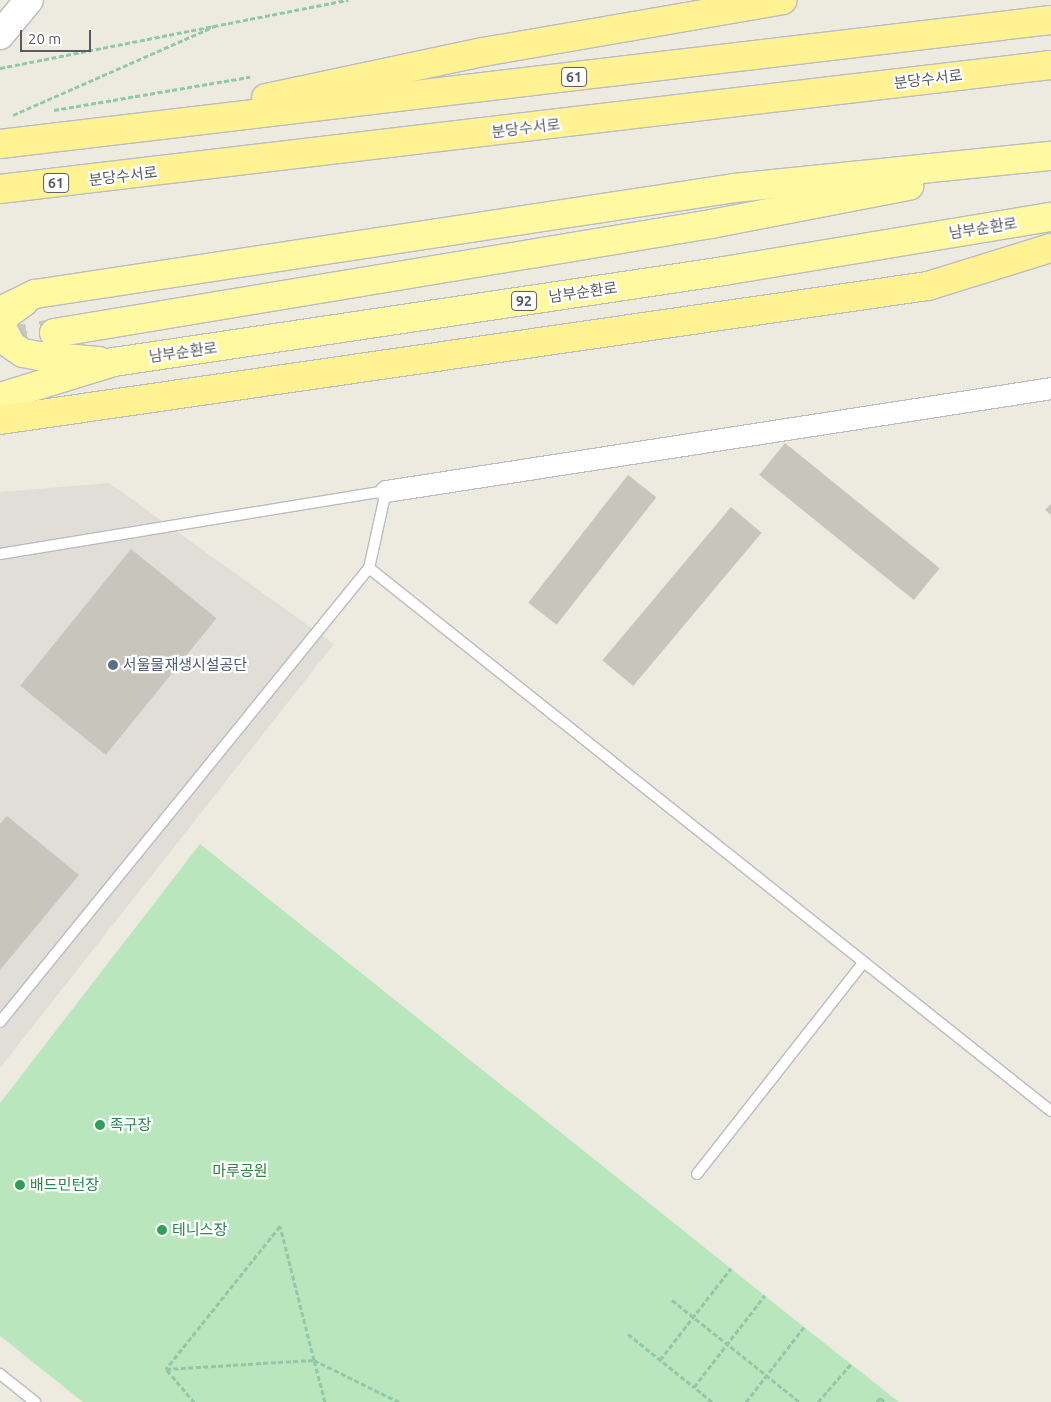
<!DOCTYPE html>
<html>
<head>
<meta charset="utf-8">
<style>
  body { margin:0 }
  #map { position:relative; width:1051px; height:1402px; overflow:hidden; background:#edebdf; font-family:Ubuntu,"Noto Sans KR",sans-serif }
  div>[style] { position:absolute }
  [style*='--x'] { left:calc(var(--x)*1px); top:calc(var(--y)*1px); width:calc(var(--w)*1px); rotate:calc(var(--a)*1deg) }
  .industrial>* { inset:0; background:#e0ded7 }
  .green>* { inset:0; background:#bae6be }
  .building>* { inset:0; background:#c8c5bd; transform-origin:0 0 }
  .primary-tunnel>* { height:28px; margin-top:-14px; transform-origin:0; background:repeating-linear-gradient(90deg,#c8c7c0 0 28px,transparent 0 42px) }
  .path>* { height:3px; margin-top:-1.5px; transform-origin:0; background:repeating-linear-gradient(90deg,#92c8a7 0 5px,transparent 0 7.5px) }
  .roads { filter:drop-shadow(1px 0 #babcc3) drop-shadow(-1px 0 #babcc3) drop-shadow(0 1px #babcc3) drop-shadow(0 -1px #babcc3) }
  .service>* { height:10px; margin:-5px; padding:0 5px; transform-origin:5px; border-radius:5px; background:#fff }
  .minor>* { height:21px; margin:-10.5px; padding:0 10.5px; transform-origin:10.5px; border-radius:10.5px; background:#fff }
  .secondary>* { height:28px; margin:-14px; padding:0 14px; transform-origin:14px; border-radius:14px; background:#fff }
  .primary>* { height:28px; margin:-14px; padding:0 14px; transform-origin:14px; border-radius:14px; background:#fff9a2 }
  .trunk>* { height:28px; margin:-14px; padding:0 14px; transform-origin:14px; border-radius:14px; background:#fff293 }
  .dots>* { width:14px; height:14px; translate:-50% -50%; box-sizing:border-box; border:2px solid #fff; border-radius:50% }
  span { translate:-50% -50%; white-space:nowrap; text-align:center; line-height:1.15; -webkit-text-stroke:4.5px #fff; paint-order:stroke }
  .shield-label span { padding:1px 4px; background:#fff; border:1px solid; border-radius:4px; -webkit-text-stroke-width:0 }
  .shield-label { font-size:14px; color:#585c62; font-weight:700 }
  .street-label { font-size:15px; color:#585c62 }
  .service-label { font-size:15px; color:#4e5e75 }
  .left { translate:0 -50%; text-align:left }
  .leisure-label { font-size:15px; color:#27864d }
  .park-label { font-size:15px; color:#2e833c }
  .scale { position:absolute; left:20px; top:30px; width:71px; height:22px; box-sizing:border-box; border:2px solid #585c62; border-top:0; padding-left:6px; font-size:15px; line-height:18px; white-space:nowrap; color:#585c62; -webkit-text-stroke:4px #fff; paint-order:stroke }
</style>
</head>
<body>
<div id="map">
  <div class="industrial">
    <div style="clip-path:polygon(109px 483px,334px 644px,0 1068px,0 492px)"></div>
  </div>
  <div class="green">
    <div style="clip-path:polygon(200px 844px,804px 1327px,899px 1402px,83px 1402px,0 1336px,0 1103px)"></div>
  </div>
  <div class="building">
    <div style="left:785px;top:443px;width:199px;height:41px;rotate:39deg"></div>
    <div style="left:628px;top:475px;width:36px;height:162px;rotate:38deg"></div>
    <div style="clip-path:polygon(1051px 504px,1051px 515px,1045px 510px)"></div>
    <div style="left:731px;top:507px;width:40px;height:200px;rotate:40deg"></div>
    <div style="left:131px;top:549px;width:110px;height:176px;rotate:39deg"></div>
    <div style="clip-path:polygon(7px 816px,79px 875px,0 970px,0 824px)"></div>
  </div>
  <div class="primary-tunnel">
    <div style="--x:0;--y:342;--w:55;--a:-9.5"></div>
  </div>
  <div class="path">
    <div style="--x:0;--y:68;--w:355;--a:-11.1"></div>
    <div style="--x:54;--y:110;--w:199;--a:-9.6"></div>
    <div style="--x:13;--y:115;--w:221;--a:-23.8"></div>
    <div style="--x:672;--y:1300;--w:164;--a:38.6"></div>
    <div style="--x:628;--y:1334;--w:85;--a:38.8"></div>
    <div style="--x:660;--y:1360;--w:116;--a:-52.3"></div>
    <div style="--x:167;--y:1370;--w:42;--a:49.8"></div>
    <div style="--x:325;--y:1402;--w:43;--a:-104.7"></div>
    <div style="--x:314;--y:1360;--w:138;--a:-104.2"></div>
    <div style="--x:280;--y:1226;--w:183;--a:128.6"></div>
    <div style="--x:166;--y:1369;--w:148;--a:-3.5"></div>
    <div style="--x:314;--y:1360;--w:95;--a:26.3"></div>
    <div style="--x:712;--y:1402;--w:23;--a:-140"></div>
    <div style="--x:694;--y:1387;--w:116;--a:-52.3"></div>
    <div style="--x:746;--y:1402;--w:95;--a:-52.3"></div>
    <div style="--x:818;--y:1402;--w:50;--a:-49"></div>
    <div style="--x:877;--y:1402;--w:5;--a:-53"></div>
    <div style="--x:880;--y:1398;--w:7;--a:34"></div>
  </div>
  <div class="roads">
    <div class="service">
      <div style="--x:0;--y:554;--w:391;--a:-9.3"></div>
      <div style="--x:386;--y:491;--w:79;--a:102.4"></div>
      <div style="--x:0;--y:1022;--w:585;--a:-50.9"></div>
      <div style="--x:369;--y:568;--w:872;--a:38.53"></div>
      <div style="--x:697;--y:1174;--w:270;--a:-51.8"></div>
      <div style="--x:0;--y:1374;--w:45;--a:38.7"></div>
    </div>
    <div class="minor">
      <div style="--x:386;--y:491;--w:673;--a:-8.8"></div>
    </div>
    <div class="secondary">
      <div style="--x:0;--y:35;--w:45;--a:-50.4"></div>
    </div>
    <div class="primary">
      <div style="--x:24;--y:302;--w:22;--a:144"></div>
      <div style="--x:6;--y:315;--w:11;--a:117"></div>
      <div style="--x:1;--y:325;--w:22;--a:63"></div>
      <div style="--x:11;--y:345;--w:14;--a:34"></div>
      <div style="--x:23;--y:353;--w:16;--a:11"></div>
      <div style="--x:39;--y:356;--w:60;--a:4.8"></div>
      <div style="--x:0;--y:311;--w:39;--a:-26"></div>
      <div style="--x:35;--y:294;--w:707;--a:-8.62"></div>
      <div style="--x:734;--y:188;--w:319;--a:-5.8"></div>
      <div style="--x:54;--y:333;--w:666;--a:-9.42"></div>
      <div style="--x:711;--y:224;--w:202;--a:-10.9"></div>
      <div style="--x:0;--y:397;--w:119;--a:-17.1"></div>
      <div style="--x:114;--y:362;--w:617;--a:-8.48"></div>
      <div style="--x:724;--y:271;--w:331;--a:-9.4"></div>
    </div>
    <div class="trunk">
      <div style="--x:266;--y:98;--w:222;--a:-12"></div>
      <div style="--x:483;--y:52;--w:304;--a:-9.8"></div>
      <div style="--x:0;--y:144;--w:1058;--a:-6.73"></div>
      <div style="--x:0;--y:189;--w:1058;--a:-6.73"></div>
      <div style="--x:0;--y:420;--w:938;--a:-8.22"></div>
      <div style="--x:928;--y:286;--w:129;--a:-17.2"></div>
    </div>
  </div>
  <div class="dots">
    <div style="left:113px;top:665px;background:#5c6f8a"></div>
    <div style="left:100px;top:1125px;background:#2e9e5b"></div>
    <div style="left:20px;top:1185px;background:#2e9e5b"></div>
    <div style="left:162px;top:1230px;background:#2e9e5b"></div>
  </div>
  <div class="shield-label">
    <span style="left:574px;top:77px">61</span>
    <span style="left:56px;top:183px">61</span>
    <span style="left:524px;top:301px">92</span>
  </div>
  <div class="street-label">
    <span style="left:928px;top:79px;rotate:-7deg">분당수서로</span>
    <span style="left:526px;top:128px;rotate:-7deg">분당수서로</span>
    <span style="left:123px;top:176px;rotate:-7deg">분당수서로</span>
    <span style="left:983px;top:228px;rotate:-9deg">남부순환로</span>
    <span style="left:583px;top:292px;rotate:-8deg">남부순환로</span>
    <span style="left:183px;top:352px;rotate:-8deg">남부순환로</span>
  </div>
  <div class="service-label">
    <span class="left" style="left:123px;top:665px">서울물재생시설공단</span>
  </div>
  <div class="leisure-label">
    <span class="left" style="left:110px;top:1125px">족구장</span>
    <span class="left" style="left:30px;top:1185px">배드민턴장</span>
    <span class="left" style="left:172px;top:1230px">테니스장</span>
  </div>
  <div class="park-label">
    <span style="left:240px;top:1171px">마루공원</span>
  </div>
  <div class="scale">20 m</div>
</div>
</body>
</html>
